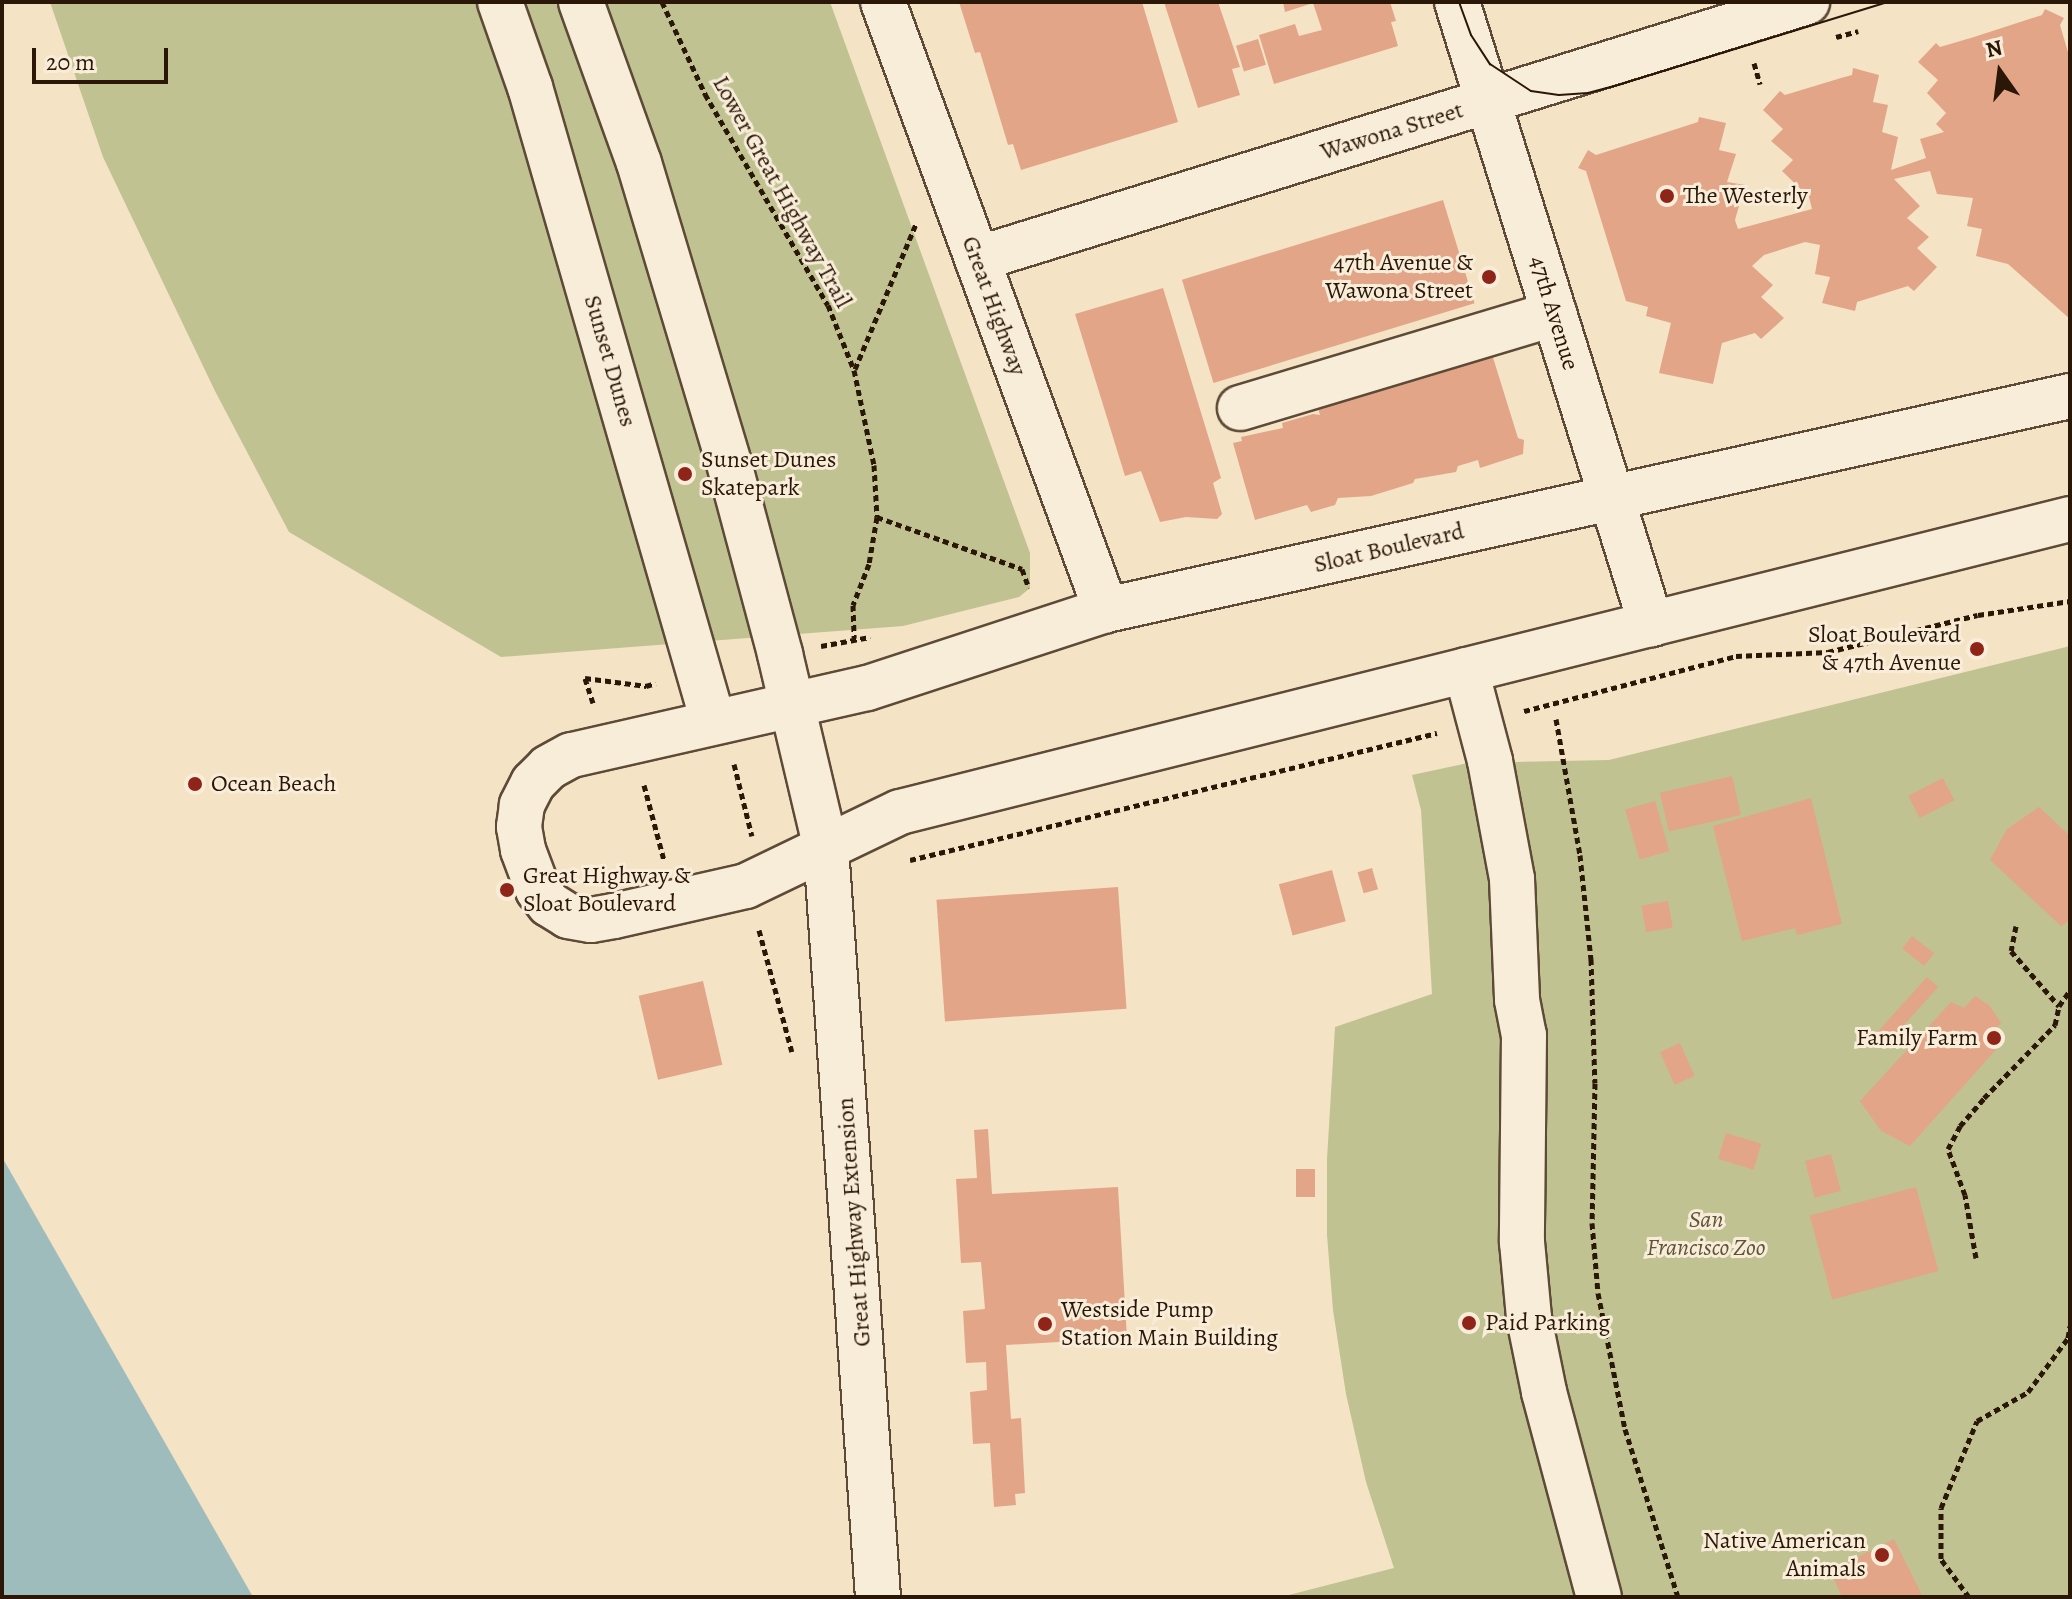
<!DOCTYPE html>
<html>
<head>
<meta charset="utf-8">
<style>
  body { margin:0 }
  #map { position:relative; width:2072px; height:1599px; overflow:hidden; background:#f4e3c5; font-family:Alegreya,serif }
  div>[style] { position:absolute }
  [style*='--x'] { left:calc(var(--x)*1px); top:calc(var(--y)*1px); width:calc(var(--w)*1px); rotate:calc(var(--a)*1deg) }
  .green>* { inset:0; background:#c0c291 }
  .water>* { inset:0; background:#9fbcbd }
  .building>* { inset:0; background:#e3a587; transform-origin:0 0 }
  .path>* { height:5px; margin-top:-2.5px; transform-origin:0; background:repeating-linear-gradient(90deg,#2b1708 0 6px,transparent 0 10px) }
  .roads { filter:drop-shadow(2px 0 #5d4a37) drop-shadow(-2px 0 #5d4a37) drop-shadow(0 2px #5d4a37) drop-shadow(0 -2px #5d4a37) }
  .minor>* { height:44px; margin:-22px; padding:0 22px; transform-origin:22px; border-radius:22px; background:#f8edd9 }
  .tram>* { height:2px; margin:-1px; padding:0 1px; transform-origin:1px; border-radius:1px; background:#2b1708 }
  .dots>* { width:22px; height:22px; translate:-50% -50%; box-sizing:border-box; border:4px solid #f8edd9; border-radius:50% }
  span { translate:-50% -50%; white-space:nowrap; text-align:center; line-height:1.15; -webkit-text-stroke:6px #f8edd9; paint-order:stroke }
  .street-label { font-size:24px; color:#2b1708 }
  .poi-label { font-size:24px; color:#2b1708 }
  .left { translate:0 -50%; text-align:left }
  .right { translate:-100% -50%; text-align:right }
  .park-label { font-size:24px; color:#5f5338; font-style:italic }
  .frame { position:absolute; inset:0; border:4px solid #2b1708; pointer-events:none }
  .north { position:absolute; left:1960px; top:32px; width:80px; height:80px; -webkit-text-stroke:6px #f8edd9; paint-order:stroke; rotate:346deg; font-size:22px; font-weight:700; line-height:32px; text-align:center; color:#2b1708 }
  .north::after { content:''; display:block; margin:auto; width:28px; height:36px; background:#2b1708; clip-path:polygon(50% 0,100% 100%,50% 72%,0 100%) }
  .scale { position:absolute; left:32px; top:48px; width:136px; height:36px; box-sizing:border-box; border:4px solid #2b1708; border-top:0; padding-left:10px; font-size:24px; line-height:28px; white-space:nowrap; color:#2b1708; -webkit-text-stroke:6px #f8edd9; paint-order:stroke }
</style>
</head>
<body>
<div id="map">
  <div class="green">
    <div style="clip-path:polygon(50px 2px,830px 2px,1030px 553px,1030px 588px,1019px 597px,903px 626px,501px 657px,289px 532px,215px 391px,103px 157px)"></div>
    <div style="clip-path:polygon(2070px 646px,2070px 1597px,1281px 1597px,1394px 1568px,1366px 1482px,1346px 1394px,1333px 1310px,1327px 1235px,1327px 1159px,1335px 1027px,1432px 994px,1421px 810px,1412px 775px,1468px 763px,1609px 760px)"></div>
  </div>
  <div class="water">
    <div style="clip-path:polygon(2px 1157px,253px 1597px,2px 1597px)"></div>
  </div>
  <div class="building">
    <div style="clip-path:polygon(959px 2px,1142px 2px,1178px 122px,1021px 170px,1013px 144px,1008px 145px,980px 52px,975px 53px)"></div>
    <div style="clip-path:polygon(1164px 2px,1218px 2px,1240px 67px,1232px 69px,1240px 95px,1198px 108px)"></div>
    <div style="clip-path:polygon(1283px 2px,1390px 2px,1396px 21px,1391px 22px,1398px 46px,1274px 84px,1259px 35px,1295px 24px,1299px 36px,1322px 30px,1313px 3px,1285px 12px)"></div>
    <div style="clip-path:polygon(2045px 9px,2064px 18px,2060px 25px,2070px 59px,2070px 319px,2008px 264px,1976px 256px,1982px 229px,1967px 226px,1973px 198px,1937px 194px,1930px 171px,1894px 179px,1920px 206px,1907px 218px,1929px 237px,1917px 248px,1937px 267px,1914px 291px,1908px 286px,1857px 302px,1855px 311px,1822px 303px,1830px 277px,1815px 274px,1820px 245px,1805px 242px,1764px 255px,1752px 266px,1773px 285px,1761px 297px,1784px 318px,1761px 339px,1755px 333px,1722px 343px,1713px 384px,1659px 373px,1671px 323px,1646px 316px,1648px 307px,1626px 301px,1586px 171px,1578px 168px,1588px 150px,1596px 155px,1698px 122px,1699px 117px,1726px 123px,1719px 150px,1736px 154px,1727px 182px,1745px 185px,1735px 220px,1738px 229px,1812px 209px,1809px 197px,1782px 171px,1793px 160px,1771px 141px,1783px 129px,1763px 110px,1780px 91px,1785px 95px,1841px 78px,1852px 75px,1853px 68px,1879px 75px,1873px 102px,1888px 105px,1882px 132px,1898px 137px,1891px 170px,1926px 158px,1920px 139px,1944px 132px,1936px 124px,1946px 113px,1927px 93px,1938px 80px,1918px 62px,1936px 43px,1940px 47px,1974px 37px,2042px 15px)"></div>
    <div style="left:1258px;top:39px;width:27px;height:23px;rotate:73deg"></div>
    <div style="left:1443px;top:200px;width:108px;height:273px;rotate:73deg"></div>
    <div style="clip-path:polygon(1163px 288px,1221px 478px,1213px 483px,1222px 514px,1217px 519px,1186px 517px,1160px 522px,1141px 471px,1125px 476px,1075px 314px)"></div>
    <div style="clip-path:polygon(1491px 351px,1518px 438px,1524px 440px,1523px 454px,1480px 468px,1478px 460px,1458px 466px,1456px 472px,1415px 479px,1413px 483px,1371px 496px,1338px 498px,1335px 505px,1311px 512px,1307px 505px,1255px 520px,1233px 443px,1242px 441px,1241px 437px,1283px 428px,1282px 423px,1313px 414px,1320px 415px,1316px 401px)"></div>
    <div style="left:1732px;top:776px;width:40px;height:74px;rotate:77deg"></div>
    <div style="left:1943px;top:778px;width:25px;height:39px;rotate:63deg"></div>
    <div style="clip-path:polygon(1811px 798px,1842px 924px,1797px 935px,1795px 928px,1742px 941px,1713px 826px)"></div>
    <div style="left:1655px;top:801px;width:52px;height:31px;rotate:74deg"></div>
    <div style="clip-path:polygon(2039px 807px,2070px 836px,2070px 920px,2061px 926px,1990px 860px,2007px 829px)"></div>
    <div style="left:1372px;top:868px;width:22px;height:15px;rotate:74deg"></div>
    <div style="left:1332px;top:870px;width:53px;height:55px;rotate:75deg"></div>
    <div style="left:1118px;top:887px;width:122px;height:182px;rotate:86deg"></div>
    <div style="left:1668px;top:901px;width:27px;height:27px;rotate:80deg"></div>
    <div style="left:1912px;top:936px;width:28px;height:16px;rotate:38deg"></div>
    <div style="left:1927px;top:977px;width:15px;height:80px;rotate:42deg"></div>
    <div style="left:703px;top:981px;width:86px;height:66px;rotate:77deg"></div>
    <div style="clip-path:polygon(1975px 996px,1990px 1006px,2001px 1023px,1992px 1033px,2000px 1045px,1910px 1146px,1881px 1131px,1860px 1101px,1951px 1002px,1964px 1008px)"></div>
    <div style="left:1680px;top:1043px;width:36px;height:22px;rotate:66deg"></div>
    <div style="clip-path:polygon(988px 1129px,992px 1194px,1118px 1187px,1127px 1338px,1006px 1345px,1011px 1419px,1021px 1418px,1025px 1493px,1015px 1494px,1016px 1505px,994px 1507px,990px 1443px,973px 1444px,970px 1392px,987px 1390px,986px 1362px,966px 1363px,963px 1311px,985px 1309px,981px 1262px,961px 1263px,956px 1179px,977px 1178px,974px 1130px)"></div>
    <div style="left:1726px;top:1133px;width:37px;height:27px;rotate:17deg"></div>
    <div style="left:1831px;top:1154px;width:38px;height:27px;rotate:75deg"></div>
    <div style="left:1296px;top:1169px;width:19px;height:28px"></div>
    <div style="left:1916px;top:1187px;width:87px;height:110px;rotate:75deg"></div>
    <div style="clip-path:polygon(1894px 1539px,1923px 1597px,1842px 1597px,1830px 1571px)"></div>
  </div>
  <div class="path">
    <div style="--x:662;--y:2;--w:102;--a:64.9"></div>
    <div style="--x:705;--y:94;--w:244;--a:59.8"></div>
    <div style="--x:828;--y:305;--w:70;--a:68.2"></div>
    <div style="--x:854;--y:370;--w:97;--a:78.1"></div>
    <div style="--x:874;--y:465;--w:52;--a:86.7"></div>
    <div style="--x:877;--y:517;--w:48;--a:99.7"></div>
    <div style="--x:869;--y:564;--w:44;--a:111.3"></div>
    <div style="--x:853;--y:605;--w:33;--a:88"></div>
    <div style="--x:1836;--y:37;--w:23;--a:-15"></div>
    <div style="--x:1754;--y:63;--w:22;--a:74"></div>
    <div style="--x:855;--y:369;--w:157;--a:-67.2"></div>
    <div style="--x:877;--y:517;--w:154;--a:19.7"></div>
    <div style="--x:1022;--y:569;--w:20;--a:70"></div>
    <div style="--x:821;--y:646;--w:50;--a:-10.4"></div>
    <div style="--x:593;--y:703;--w:26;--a:-108"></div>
    <div style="--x:585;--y:678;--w:62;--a:7.5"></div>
    <div style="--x:646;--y:686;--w:10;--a:-17"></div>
    <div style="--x:1524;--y:711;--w:219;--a:-14.5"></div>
    <div style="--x:1736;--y:656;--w:92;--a:-2.5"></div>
    <div style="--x:1828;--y:652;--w:154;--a:-13.9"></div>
    <div style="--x:1978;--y:615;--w:93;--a:-8.7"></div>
    <div style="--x:1556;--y:719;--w:138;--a:80"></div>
    <div style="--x:1580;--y:855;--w:105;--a:84"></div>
    <div style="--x:1591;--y:959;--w:124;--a:88.2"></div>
    <div style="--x:1595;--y:1083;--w:140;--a:91.2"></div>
    <div style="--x:1592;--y:1223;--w:70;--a:85.1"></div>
    <div style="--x:1598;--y:1293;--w:139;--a:78.8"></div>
    <div style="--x:1625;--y:1429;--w:176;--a:72.5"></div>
    <div style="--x:734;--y:764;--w:74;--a:76"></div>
    <div style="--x:644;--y:785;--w:78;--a:75.1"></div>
    <div style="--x:910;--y:860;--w:542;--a:-13.55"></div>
    <div style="--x:2016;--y:926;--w:25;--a:101"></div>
    <div style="--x:2011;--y:951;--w:73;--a:48.9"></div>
    <div style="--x:759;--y:930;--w:126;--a:74.9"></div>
    <div style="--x:1976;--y:1258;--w:64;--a:-99.9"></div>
    <div style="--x:1965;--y:1195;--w:49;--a:-110.3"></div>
    <div style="--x:1948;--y:1149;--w:26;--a:-62"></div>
    <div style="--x:1960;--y:1126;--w:37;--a:-49"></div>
    <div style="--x:1984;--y:1098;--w:102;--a:-45.8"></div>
    <div style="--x:2055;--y:1025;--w:19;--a:-78"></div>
    <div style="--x:2059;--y:1006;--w:19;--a:-55"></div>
    <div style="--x:1969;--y:1597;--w:47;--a:-126.4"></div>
    <div style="--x:1941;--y:1559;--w:51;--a:-90"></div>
    <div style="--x:1941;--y:1508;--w:94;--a:-67.5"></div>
    <div style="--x:1977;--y:1421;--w:59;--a:-29.6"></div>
    <div style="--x:2028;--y:1392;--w:67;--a:-53.5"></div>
    <div style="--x:2068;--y:1338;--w:12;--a:-81"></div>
  </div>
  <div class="roads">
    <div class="minor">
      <div style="--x:500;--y:2;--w:90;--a:70.6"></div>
      <div style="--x:530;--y:87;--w:660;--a:73.9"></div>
      <div style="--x:581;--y:2;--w:171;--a:70.2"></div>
      <div style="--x:639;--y:163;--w:317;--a:73.3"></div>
      <div style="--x:730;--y:467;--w:194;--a:75"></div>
      <div style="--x:780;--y:654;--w:199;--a:76.7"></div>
      <div style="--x:826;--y:848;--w:751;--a:86.03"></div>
      <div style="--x:883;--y:2;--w:648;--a:69.86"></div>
      <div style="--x:1457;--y:2;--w:652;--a:72.68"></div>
      <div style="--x:977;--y:259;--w:869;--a:-17.2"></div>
      <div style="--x:2070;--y:396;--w:987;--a:167.48"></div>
      <div style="--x:1106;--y:610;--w:251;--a:161.9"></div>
      <div style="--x:867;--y:688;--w:303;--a:167.2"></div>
      <div style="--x:571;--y:755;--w:26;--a:151"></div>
      <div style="--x:548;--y:768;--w:21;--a:135"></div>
      <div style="--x:533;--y:783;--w:25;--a:117"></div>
      <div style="--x:522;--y:805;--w:22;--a:98"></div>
      <div style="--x:519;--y:827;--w:23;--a:80"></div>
      <div style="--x:523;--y:850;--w:43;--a:69.4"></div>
      <div style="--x:538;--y:890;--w:18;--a:52"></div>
      <div style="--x:549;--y:904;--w:22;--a:32"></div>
      <div style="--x:568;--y:916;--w:23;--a:10"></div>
      <div style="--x:591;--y:920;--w:23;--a:-10"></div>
      <div style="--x:614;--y:916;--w:135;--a:-12.8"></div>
      <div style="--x:746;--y:886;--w:171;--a:-25.7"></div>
      <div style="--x:900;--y:812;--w:1206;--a:-14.06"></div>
      <div style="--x:1240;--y:408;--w:328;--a:-16.7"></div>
      <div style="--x:1466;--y:670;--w:94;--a:75.2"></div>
      <div style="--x:1490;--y:761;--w:120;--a:79.4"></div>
      <div style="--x:1512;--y:879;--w:121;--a:87.6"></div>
      <div style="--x:1517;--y:1000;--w:36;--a:79"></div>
      <div style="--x:1524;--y:1035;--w:207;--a:90.6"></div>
      <div style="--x:1522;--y:1242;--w:76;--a:84.7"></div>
      <div style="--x:1529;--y:1318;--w:76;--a:78.5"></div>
      <div style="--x:1544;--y:1392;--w:212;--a:75"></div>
    </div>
  </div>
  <div class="tram">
    <div style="--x:1459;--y:2;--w:35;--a:70"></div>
    <div style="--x:1471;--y:35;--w:35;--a:57"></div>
    <div style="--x:1490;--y:64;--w:49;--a:33.4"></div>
    <div style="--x:1531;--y:91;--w:28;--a:8"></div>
    <div style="--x:1559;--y:95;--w:29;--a:-4"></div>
    <div style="--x:1588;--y:93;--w:34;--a:-15"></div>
    <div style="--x:1621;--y:84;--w:279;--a:-17.1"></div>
  </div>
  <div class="dots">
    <div style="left:1667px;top:196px;background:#8f2418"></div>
    <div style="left:1489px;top:277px;background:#8f2418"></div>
    <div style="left:685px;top:474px;background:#8f2418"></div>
    <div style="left:1977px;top:649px;background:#8f2418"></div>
    <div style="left:195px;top:784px;background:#8f2418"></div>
    <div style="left:507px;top:890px;background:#8f2418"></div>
    <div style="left:1994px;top:1038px;background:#8f2418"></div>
    <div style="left:1469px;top:1323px;background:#8f2418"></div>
    <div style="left:1045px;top:1324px;background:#8f2418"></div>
    <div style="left:1882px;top:1555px;background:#8f2418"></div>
  </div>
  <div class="street-label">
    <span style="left:1392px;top:131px;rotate:-17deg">Wawona Street</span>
    <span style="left:782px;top:192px;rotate:61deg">Lower Great Highway Trail</span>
    <span style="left:994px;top:306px;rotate:70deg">Great Highway</span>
    <span style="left:1554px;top:313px;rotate:73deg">47th Avenue</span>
    <span style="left:610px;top:361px;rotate:74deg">Sunset Dunes</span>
    <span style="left:1389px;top:548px;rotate:-13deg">Sloat Boulevard</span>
    <span style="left:854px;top:1222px;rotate:-94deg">Great Highway Extension</span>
  </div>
  <div class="poi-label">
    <span class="left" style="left:1683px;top:196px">The Westerly</span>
    <span class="right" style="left:1473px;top:277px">47th Avenue &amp;<br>Wawona Street</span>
    <span class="left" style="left:701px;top:474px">Sunset Dunes<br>Skatepark</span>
    <span class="right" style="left:1961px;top:649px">Sloat Boulevard<br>&amp; 47th Avenue</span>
    <span class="left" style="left:211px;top:784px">Ocean Beach</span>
    <span class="left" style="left:523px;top:890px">Great Highway &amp;<br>Sloat Boulevard</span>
    <span class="right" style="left:1978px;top:1038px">Family Farm</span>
    <span class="left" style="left:1061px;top:1324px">Westside Pump<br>Station Main Building</span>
    <span class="left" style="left:1485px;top:1323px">Paid Parking</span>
    <span class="right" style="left:1866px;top:1555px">Native American<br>Animals</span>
  </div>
  <div class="park-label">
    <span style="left:1706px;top:1234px">San<br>Francisco Zoo</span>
  </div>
  <div class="frame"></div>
  <div class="north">N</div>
  <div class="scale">20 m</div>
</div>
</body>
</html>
